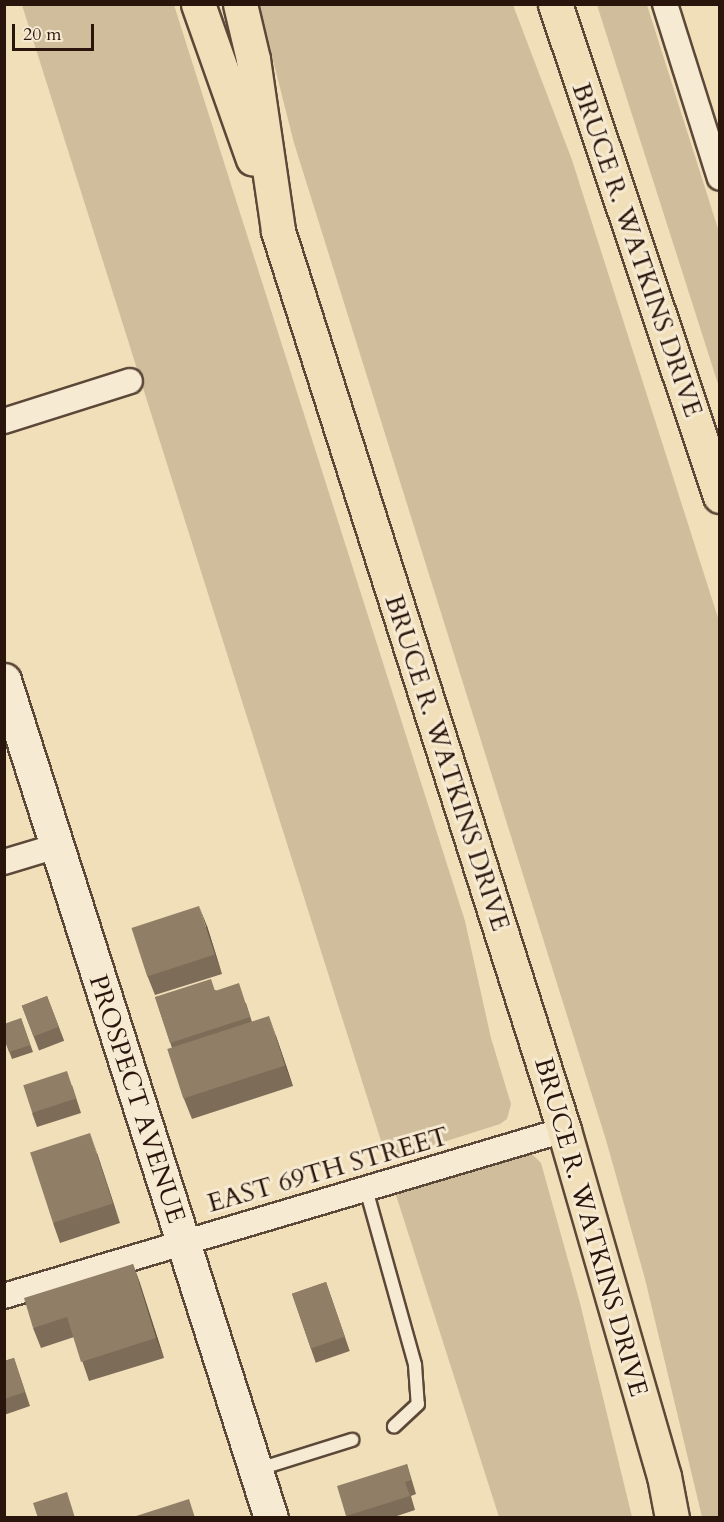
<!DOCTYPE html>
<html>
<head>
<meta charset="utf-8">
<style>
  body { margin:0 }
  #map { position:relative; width:724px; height:1522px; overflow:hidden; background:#f1dfba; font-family:Cardo,serif }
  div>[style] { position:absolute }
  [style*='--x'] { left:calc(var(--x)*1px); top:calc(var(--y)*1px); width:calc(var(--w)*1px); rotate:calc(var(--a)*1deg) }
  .green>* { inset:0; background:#cfbd9c }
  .roads { filter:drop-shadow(2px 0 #5c4838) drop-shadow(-2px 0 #5c4838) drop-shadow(0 2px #5c4838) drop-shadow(0 -2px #5c4838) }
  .service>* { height:12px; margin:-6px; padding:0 6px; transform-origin:6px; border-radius:6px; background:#f6ead2 }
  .minor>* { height:24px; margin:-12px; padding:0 12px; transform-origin:12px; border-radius:12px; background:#f6ead2 }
  .secondary>* { height:33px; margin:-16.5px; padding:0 16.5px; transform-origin:16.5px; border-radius:16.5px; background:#f6ead2 }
  .trunk>* { height:33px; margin:-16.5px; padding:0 16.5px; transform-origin:16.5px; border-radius:16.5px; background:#f1dfba }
  .wall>* { inset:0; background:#7d6c58; transform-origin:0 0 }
  .shaded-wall>* { inset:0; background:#665847 }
  .building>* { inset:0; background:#917e66; transform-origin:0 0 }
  span { translate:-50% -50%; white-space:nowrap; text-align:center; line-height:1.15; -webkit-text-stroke:6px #f6ead2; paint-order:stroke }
  .street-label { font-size:26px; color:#2a150c }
  .frame { position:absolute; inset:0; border:6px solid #2a150c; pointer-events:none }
  .scale { position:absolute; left:12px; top:24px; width:82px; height:27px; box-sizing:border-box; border:3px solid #2a150c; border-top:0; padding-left:8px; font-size:18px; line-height:21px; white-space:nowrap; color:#2a150c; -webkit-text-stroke:4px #f6ead2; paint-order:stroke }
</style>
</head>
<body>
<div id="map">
  <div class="green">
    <div style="clip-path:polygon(22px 5px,174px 5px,465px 921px,491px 1038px,511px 1104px,507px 1119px,500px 1124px,387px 1160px)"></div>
    <div style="clip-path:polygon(259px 5px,513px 5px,572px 160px,719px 621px,719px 1517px,702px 1517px,645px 1279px,606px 1140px,294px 143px)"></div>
    <div style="clip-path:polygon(597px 5px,647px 5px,719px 232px,719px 387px)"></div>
    <div style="clip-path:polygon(532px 1154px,541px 1163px,580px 1303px,632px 1517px,499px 1517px,395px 1192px,520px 1155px)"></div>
  </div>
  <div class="roads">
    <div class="service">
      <div style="--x:366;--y:1189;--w:183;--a:74.4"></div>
      <div style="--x:415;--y:1365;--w:39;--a:86"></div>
      <div style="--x:418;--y:1404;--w:33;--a:137"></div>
      <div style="--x:256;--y:1470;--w:101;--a:-17.4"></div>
    </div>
    <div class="minor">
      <div style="--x:665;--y:4;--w:182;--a:72.5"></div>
      <div style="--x:4;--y:421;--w:132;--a:-17.6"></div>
      <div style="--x:4;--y:862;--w:55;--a:-16.8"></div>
      <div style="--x:4;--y:1296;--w:584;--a:-16.51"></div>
    </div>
    <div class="secondary">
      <div style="--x:4;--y:680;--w:880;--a:72.33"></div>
    </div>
    <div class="trunk">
      <div style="--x:198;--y:4;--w:164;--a:70.5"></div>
      <div style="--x:240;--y:4;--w:57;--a:76.7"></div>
      <div style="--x:253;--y:59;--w:174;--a:81.7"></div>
      <div style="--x:278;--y:231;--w:943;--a:72.35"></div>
      <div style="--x:564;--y:1130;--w:360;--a:73.9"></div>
      <div style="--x:664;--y:1476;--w:43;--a:79.2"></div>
      <div style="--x:555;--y:4;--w:519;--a:71.46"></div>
    </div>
  </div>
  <div class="wall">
    <div style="clip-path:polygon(207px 926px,222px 974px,155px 995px,147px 975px)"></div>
    <div style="clip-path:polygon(215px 990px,246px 1003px,252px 1022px,276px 1036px,293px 1086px,192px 1119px,184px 1099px,172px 1048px,155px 997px)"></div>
    <div style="left:47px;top:996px;width:48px;height:27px;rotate:69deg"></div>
    <div style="clip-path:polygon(21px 1018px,33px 1052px,12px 1059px,4px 1038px)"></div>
    <div style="clip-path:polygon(72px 1085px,81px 1113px,37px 1127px,32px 1113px)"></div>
    <div style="clip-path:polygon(97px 1153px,120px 1223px,60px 1243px,53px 1223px)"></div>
    <div style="clip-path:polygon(133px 1264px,164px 1358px,89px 1381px,74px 1337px,41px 1348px,33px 1328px)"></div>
    <div style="left:326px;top:1282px;width:73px;height:36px;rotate:71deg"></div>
    <div style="clip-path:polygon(14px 1358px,30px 1406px,4px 1415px,4px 1361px)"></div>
    <div style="clip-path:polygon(407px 1464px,416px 1494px,411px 1496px,415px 1510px,391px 1518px,347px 1518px,346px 1516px)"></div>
  </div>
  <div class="shaded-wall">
    <div style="clip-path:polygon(199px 906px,207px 926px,222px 974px,215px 954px)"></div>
    <div style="clip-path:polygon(269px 1016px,276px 1036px,293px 1086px,285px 1066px)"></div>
    <div style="clip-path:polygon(90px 1133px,97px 1153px,120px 1223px,113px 1203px)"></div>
    <div style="clip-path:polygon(133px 1264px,140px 1283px,164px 1358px,156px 1338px)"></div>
  </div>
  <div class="building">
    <div style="left:199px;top:906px;width:51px;height:71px;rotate:72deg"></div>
    <div style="clip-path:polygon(211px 979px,215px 991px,239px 983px,250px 1017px,170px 1043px,155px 997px)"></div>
    <div style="left:47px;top:996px;width:33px;height:27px;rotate:69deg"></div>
    <div style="left:269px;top:1016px;width:52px;height:107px;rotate:72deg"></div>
    <div style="clip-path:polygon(21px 1018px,30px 1045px,9px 1052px,4px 1038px,4px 1024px)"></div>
    <div style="left:67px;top:1071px;width:29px;height:46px;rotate:72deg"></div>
    <div style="left:90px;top:1133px;width:74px;height:63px;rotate:72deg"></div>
    <div style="clip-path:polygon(133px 1264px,156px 1338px,81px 1362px,67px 1317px,33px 1328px,24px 1298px)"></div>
    <div style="left:326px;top:1282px;width:58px;height:36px;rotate:71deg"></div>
    <div style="clip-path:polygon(14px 1358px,25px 1392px,4px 1399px,4px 1361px)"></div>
    <div style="clip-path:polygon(407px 1464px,411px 1480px,405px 1482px,410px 1496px,346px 1516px,337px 1486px)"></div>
    <div style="clip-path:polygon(67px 1492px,75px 1518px,38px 1518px,33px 1503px)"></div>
    <div style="clip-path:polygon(189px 1499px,195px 1518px,130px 1518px)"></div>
  </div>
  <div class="street-label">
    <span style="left:637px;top:250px;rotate:71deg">BRUCE R. WATKINS DRIVE</span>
    <span style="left:447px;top:763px;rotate:72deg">BRUCE R. WATKINS DRIVE</span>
    <span style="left:137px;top:1099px;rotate:72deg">PROSPECT AVENUE</span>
    <span style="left:328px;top:1170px;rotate:-16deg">EAST 69TH STREET</span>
    <span style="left:591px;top:1227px;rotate:74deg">BRUCE R. WATKINS DRIVE</span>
  </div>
  <div class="frame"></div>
  <div class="scale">20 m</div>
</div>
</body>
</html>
